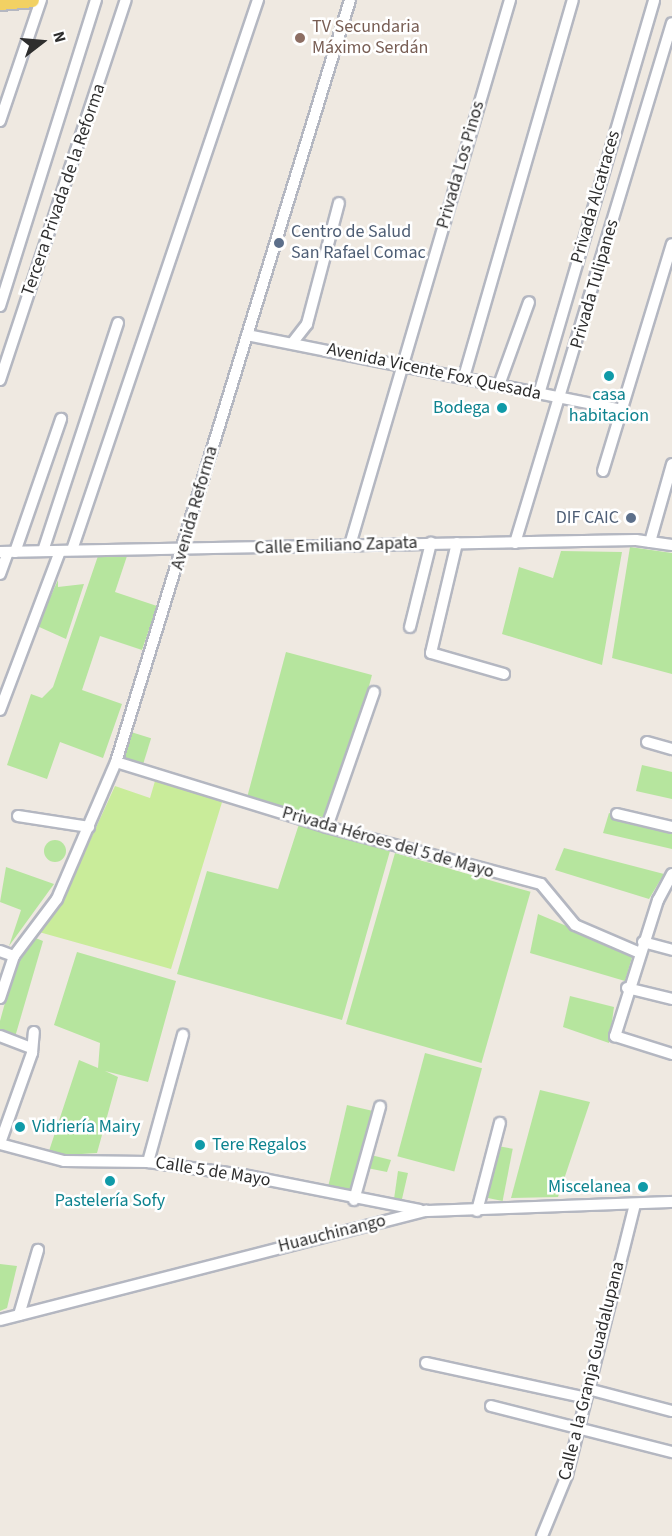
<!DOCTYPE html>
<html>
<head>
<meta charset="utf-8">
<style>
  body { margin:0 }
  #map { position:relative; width:672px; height:1536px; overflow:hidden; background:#efe9e1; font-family:"Source Sans 3",sans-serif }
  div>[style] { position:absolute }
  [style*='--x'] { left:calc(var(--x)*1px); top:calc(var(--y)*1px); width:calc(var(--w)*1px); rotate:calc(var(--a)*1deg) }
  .green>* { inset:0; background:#b6e59e; transform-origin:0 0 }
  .round { border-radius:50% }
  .pitch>* { inset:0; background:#c9ec9a }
  .roads { filter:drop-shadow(2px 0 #b4b7c1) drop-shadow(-2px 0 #b4b7c1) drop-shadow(0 2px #b4b7c1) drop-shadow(0 -2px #b4b7c1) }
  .minor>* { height:10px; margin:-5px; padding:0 5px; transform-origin:5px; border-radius:5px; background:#fff }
  .major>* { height:14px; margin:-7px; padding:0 7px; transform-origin:7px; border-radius:7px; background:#f2d163 }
  .dots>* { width:16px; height:16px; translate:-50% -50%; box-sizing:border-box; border:3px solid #fff; border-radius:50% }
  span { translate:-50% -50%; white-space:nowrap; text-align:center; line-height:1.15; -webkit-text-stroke:5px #fff; paint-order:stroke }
  .education-label { font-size:18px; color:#785e54 }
  .left { translate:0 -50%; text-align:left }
  .street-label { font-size:18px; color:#2e2e2e }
  .service-label { font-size:18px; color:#4e5e75 }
  .right { translate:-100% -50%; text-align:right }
  .culture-label { font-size:18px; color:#0d838f }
  .north { position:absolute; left:12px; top:12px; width:60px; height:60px; -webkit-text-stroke:4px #fff; paint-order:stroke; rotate:74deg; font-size:16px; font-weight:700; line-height:24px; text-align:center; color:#2e2e2e }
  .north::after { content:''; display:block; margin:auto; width:21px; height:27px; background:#2e2e2e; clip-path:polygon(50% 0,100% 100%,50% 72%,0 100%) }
</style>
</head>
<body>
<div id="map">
  <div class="green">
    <div style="clip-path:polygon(630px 547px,672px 553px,672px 674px,612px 658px)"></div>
    <div style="clip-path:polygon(561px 551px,622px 552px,602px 665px,502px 634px,519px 567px,553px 578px)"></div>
    <div style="clip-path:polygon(99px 553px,128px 553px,115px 592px,157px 606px,142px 650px,100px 636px,82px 690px,122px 704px,103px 758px,60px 742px,47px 779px,7px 765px,31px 694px,42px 698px,53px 687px)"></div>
    <div style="clip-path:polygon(58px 580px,58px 587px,84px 584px,66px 639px,37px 626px)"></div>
    <div style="left:286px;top:652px;width:89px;height:150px;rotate:15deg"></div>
    <div style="left:131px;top:732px;width:21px;height:30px;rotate:17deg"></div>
    <div style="clip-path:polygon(642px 765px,672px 772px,672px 799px,636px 791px)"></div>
    <div style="clip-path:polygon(609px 813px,672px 832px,672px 849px,603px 833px)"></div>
    <div style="clip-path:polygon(299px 824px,390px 851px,342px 1020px,177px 974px,207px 871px,278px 889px)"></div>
    <div class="round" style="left:44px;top:840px;width:22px;height:22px"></div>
    <div style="clip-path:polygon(564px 848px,664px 874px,649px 899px,555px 870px)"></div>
    <div style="left:395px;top:853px;width:141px;height:178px;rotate:16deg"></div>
    <div style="clip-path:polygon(6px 867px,54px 884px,9px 946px,21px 910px,0 902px)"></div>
    <div style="clip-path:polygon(538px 914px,633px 954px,625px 981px,530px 953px)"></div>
    <div style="clip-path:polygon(33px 937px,43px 941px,15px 1037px,0 1029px,0 1021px,17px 959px)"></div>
    <div style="clip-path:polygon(77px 952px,176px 981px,148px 1082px,105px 1071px,118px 1077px,97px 1153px,66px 1155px,49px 1151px,79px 1060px,98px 1068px,100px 1043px,54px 1025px)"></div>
    <div style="clip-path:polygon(570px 996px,614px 1007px,609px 1043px,563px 1027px)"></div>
    <div style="left:425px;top:1053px;width:59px;height:107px;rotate:15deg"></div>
    <div style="clip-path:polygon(540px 1090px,590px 1102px,558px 1197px,511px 1198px)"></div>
    <div style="left:347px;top:1105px;width:28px;height:83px;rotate:13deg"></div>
    <div style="left:498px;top:1146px;width:15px;height:53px;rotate:11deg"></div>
    <div style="clip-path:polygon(371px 1155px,391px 1160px,387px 1172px,367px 1168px)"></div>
    <div style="clip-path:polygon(398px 1171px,408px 1173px,402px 1199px,394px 1199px)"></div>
    <div style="clip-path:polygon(0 1264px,17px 1266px,7px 1308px,0 1311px)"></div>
  </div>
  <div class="pitch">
    <div style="clip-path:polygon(155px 781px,223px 799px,171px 969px,39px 932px,60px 906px,115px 786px,150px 798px)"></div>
  </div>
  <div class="roads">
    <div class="minor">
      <div style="--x:0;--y:121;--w:128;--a:-71.3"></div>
      <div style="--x:0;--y:306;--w:321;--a:-72.6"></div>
      <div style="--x:247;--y:335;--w:381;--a:11.3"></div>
      <div style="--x:293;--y:342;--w:23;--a:-52"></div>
      <div style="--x:307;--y:324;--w:125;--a:-75.2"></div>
      <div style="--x:464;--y:377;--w:392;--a:-73.9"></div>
      <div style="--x:0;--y:380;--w:400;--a:-71.7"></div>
      <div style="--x:499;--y:385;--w:88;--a:-70.1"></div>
      <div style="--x:539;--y:394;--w:410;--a:-73.7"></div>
      <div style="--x:603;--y:471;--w:237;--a:-73.1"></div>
      <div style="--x:650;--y:542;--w:81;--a:-74.2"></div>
      <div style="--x:457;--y:543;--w:113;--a:103.3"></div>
      <div style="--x:431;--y:653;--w:76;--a:16"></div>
      <div style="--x:515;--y:543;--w:543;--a:-73.2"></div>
      <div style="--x:350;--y:545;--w:568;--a:-73.64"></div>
      <div style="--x:72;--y:550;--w:581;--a:-71.32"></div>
      <div style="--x:43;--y:551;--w:240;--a:-71.8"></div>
      <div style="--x:0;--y:552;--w:636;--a:-1.08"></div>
      <div style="--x:636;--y:540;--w:36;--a:8"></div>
      <div style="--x:15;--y:552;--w:141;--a:-70.9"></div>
      <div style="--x:0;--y:574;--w:23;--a:-70"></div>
      <div style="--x:410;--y:627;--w:87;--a:-76"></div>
      <div style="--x:0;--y:710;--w:170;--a:-69.3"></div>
      <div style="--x:647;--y:742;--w:26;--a:16"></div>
      <div style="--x:116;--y:762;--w:221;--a:17.1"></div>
      <div style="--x:327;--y:827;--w:221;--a:14.9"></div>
      <div style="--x:541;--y:884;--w:53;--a:50.3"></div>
      <div style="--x:575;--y:925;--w:71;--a:23.3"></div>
      <div style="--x:617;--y:814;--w:57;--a:13.3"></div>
      <div style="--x:18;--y:816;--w:72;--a:8.8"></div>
      <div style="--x:327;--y:827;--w:143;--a:-70.8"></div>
      <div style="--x:672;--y:874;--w:30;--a:118"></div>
      <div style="--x:658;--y:900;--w:143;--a:107.5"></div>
      <div style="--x:615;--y:1036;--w:60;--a:17.5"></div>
      <div style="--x:643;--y:942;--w:30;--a:15"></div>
      <div style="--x:0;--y:951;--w:15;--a:20"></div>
      <div style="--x:627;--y:988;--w:46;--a:13.7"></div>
      <div style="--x:0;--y:998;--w:44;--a:-71.6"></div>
      <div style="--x:14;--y:956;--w:71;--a:-53"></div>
      <div style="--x:57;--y:899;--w:149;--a:-66.7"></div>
      <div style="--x:116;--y:762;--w:797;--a:-72.93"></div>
      <div style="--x:0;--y:1036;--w:33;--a:21"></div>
      <div style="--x:0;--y:1143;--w:96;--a:-70.4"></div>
      <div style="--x:32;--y:1053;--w:21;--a:-85"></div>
      <div style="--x:0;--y:1144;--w:66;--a:14.9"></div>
      <div style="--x:64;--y:1161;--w:84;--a:0.7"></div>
      <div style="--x:148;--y:1162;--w:96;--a:7.8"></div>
      <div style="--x:243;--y:1175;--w:180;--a:11.2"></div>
      <div style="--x:148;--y:1162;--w:132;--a:-74.6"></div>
      <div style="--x:354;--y:1200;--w:97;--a:-74.4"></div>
      <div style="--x:477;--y:1211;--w:91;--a:-75.4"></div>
      <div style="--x:19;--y:1315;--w:68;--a:-73.7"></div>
      <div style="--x:0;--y:1320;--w:440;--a:-14.4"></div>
      <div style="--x:426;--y:1211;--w:246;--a:-2.1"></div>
      <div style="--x:426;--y:1363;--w:164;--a:12.3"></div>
      <div style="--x:588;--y:1389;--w:87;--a:14.7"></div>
      <div style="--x:491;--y:1406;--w:187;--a:14.3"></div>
      <div style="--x:542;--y:1536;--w:66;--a:-67.7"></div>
      <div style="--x:567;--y:1475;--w:279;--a:-75.9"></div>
    </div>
    <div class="major">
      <div style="--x:0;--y:3;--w:32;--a:-5"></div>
    </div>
  </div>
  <div class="dots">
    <div style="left:300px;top:38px;background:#8d6e63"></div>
    <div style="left:279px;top:243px;background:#5c6f8a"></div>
    <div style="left:609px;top:376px;background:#0f9aa8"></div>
    <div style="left:502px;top:408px;background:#0f9aa8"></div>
    <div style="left:631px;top:518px;background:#5c6f8a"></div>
    <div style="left:20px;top:1127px;background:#0f9aa8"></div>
    <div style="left:200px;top:1145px;background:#0f9aa8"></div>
    <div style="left:110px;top:1181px;background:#0f9aa8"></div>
    <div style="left:643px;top:1187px;background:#0f9aa8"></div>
  </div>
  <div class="education-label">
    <span class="left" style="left:312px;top:38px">TV Secundaria<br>Máximo Serdán</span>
  </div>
  <div class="street-label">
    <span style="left:461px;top:165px;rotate:-74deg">Privada Los Pinos</span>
    <span style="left:64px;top:190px;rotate:-71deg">Tercera Privada de la Reforma</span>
    <span style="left:596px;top:197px;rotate:-74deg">Privada Alcatraces</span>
    <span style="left:595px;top:284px;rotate:-74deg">Privada Tulipanes</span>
    <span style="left:434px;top:372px;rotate:12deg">Avenida Vicente Fox Quesada</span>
    <span style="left:195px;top:508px;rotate:-74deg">Avenida Reforma</span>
    <span style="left:336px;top:546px;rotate:-2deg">Calle Emiliano Zapata</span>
    <span style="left:388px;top:843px;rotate:16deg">Privada Héroes del 5 de Mayo</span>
    <span style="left:213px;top:1172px;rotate:9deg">Calle 5 de Mayo</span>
    <span style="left:332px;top:1234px;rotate:-14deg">Huauchinango</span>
    <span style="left:592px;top:1371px;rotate:-76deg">Calle a la Granja Guadalupana</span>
  </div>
  <div class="service-label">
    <span class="left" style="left:291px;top:243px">Centro de Salud<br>San Rafael Comac</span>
    <span class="right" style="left:619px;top:518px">DIF CAIC</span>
  </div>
  <div class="culture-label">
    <span style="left:609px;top:406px">casa<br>habitacion</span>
    <span class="right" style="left:490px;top:408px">Bodega</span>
    <span class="left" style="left:32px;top:1127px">Vidriería Mairy</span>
    <span class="left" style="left:212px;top:1145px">Tere Regalos</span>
    <span class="right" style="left:631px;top:1187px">Miscelanea</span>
    <span style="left:110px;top:1201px">Pastelería Sofy</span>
  </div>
  <div class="north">N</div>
</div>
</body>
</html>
